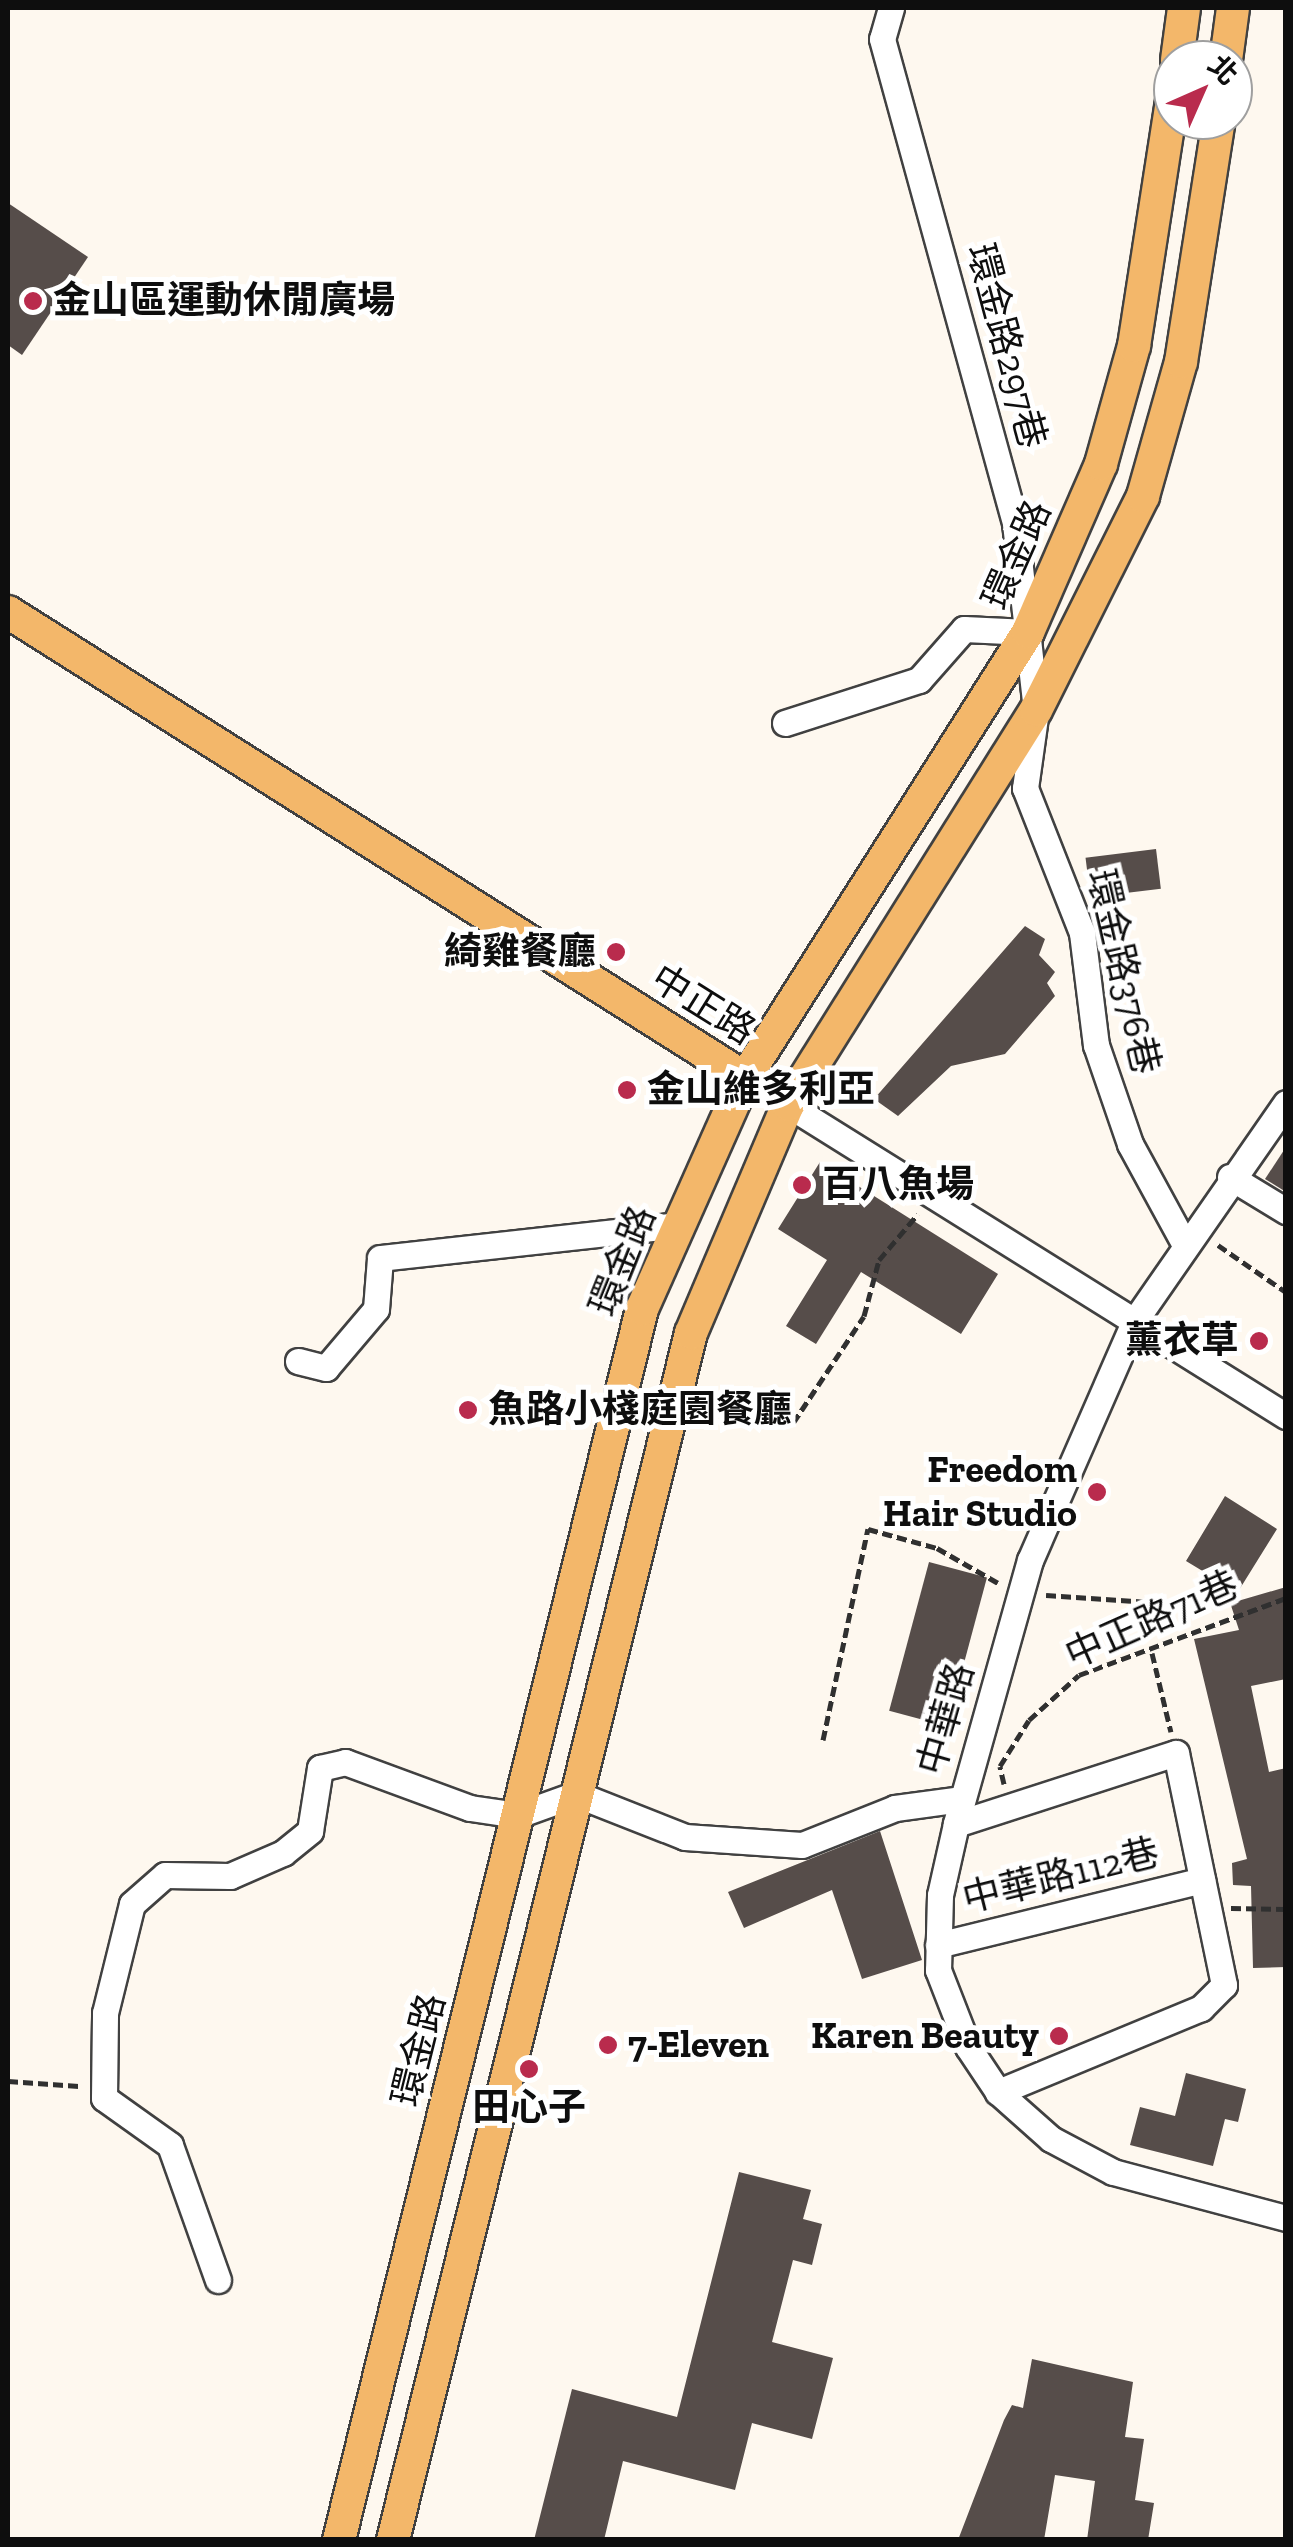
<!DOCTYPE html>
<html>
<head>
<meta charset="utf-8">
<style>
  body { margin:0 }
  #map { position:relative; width:1293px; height:2547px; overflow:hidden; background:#fef8ef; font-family:"Zilla Slab","Noto Sans TC",serif }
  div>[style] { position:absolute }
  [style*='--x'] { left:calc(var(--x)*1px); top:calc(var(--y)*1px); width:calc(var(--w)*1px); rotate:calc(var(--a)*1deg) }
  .building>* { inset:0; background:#564d4a; transform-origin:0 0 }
  .path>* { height:5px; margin-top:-2.5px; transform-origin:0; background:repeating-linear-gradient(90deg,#303030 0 10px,transparent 0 15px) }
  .roads { filter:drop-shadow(2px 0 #414141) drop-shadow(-2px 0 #414141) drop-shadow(0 2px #414141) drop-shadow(0 -2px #414141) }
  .minor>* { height:25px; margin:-12.5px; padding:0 12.5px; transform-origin:12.5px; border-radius:12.5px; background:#fff }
  .major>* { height:32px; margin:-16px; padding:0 16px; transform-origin:16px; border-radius:16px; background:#f3b76a }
  .dots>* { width:28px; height:28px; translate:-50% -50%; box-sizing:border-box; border:5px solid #fff; border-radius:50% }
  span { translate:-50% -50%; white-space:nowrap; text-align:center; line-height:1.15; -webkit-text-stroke:10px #fff; paint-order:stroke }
  .poi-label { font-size:38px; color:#0e0e0e; font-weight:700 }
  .left { translate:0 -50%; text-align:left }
  .right { translate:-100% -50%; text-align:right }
  .street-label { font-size:38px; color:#0e0e0e }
  .frame { position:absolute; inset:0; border:10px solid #0e0e0e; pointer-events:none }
  .north { position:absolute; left:1153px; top:40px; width:100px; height:100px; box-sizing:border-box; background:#fff; border:2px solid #9f9f9f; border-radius:50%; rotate:45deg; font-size:28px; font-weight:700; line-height:40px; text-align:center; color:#0e0e0e }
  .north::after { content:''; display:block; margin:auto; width:35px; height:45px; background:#b92b4d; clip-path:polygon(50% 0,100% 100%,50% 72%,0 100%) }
</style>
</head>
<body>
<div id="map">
  <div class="building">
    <div style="clip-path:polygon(8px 203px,88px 257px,22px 355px,8px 345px)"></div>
    <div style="left:1156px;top:849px;width:40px;height:71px;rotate:83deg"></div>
    <div style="clip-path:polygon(1025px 926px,1045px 939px,1039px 955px,1055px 972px,1047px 983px,1055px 996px,1005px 1054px,951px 1066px,898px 1116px,874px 1099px)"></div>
    <div style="clip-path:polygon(1286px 1147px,1286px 1192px,1265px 1179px)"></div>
    <div style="clip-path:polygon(820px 1162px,998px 1274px,961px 1334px,861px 1272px,816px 1344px,786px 1326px,827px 1260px,778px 1229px)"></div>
    <div style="clip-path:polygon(1225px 1496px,1277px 1529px,1231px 1603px,1286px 1587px,1286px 1679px,1251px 1686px,1269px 1772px,1286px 1768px,1286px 1967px,1253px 1968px,1251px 1886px,1233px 1885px,1232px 1863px,1247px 1859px,1194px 1639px,1239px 1630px,1224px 1584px,1186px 1561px)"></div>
    <div style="left:929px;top:1562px;width:60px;height:154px;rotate:15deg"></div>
    <div style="clip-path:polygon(880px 1831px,922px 1960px,862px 1979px,832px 1890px,744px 1928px,728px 1892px)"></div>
    <div style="clip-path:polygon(1186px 2073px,1246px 2089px,1238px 2122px,1225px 2119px,1213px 2166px,1130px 2145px,1140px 2107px,1175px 2116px)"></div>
    <div style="clip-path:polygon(739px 2172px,811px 2190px,803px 2219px,822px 2224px,812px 2265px,793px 2260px,772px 2342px,833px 2358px,812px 2439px,752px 2423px,735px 2490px,623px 2461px,604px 2540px,534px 2540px,572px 2389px,677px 2417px)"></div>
    <div style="clip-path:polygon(1032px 2359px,1133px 2382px,1125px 2437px,1144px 2439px,1135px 2500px,1154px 2503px,1148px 2540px,1087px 2540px,1095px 2481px,1055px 2475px,1044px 2540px,958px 2540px,1004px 2420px,1012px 2405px,1023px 2408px)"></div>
  </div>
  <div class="path">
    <div style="--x:1218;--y:1245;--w:83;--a:34.7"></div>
    <div style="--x:793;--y:1423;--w:128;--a:-56.4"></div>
    <div style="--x:864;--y:1316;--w:58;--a:-75"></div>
    <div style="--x:879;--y:1260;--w:60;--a:-49.7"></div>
    <div style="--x:1046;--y:1595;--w:118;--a:3.9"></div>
    <div style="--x:1152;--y:1653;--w:81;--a:76.5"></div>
    <div style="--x:823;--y:1740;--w:216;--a:-78"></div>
    <div style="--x:868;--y:1529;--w:72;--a:15.4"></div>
    <div style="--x:937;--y:1548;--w:70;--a:29.8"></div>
    <div style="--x:1004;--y:1784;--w:18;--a:-103"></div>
    <div style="--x:1000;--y:1766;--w:54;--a:-57.8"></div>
    <div style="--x:1029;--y:1720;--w:67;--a:-42"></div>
    <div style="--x:1079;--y:1675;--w:221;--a:-20.4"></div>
    <div style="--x:1231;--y:1908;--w:55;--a:1"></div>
    <div style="--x:8;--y:2081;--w:71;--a:4"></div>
  </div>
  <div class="roads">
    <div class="minor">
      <div style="--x:891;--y:8;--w:32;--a:106"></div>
      <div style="--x:882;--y:39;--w:502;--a:74.63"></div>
      <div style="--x:1015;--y:523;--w:188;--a:83.6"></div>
      <div style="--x:1036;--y:710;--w:79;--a:98"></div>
      <div style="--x:1025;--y:788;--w:156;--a:68.5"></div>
      <div style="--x:1082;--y:933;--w:113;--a:82.9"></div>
      <div style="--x:1096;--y:1045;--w:105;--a:71"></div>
      <div style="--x:1130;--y:1144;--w:113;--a:61.4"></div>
      <div style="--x:785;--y:723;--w:141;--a:-17.8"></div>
      <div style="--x:919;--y:680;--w:68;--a:-48.6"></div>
      <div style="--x:964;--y:629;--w:64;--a:2.7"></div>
      <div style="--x:745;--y:1078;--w:638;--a:32"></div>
      <div style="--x:1286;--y:1103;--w:264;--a:124.8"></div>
      <div style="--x:1135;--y:1320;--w:262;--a:113.6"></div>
      <div style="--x:1030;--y:1560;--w:274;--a:105.7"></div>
      <div style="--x:956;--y:1824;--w:73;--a:102.7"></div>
      <div style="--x:940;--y:1895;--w:75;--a:91.5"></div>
      <div style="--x:938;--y:1970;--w:83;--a:68.7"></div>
      <div style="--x:968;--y:2047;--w:54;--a:56.3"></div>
      <div style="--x:998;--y:2092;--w:71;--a:41.6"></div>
      <div style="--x:1051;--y:2139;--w:70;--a:28"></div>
      <div style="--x:1113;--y:2172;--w:179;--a:14.9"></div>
      <div style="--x:1230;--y:1177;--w:66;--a:31.3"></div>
      <div style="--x:298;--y:1361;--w:29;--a:14"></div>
      <div style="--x:326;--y:1368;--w:77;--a:-49.7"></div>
      <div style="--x:376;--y:1309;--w:51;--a:-85.5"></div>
      <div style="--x:380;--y:1258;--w:302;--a:-6.3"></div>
      <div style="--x:956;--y:1824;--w:231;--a:-17.9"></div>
      <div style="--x:1176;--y:1753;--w:237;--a:78.3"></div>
      <div style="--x:1224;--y:1985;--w:33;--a:135"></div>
      <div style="--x:1201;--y:2008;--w:220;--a:157.5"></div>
      <div style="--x:938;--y:1945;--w:272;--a:-13.8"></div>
      <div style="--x:218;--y:2280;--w:143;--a:-109.6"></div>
      <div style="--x:170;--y:2145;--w:81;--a:-144.5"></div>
      <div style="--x:104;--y:2098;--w:85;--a:-89.3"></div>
      <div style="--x:105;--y:2013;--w:112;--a:-76.1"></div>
      <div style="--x:132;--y:1904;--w:44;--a:-41.3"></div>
      <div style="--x:165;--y:1875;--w:65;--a:0.9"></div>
      <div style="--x:230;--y:1876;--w:58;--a:-23.5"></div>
      <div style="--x:283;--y:1853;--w:35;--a:-39"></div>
      <div style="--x:310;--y:1831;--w:64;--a:-81"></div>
      <div style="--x:320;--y:1768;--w:26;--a:-13"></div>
      <div style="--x:345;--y:1762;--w:133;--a:20.2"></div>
      <div style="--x:470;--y:1808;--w:49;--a:8.3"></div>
      <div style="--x:518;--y:1815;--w:62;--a:-19.9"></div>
      <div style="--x:576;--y:1794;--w:117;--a:21.5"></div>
      <div style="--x:685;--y:1837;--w:117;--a:3.9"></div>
      <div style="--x:802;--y:1845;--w:100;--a:-21.7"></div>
      <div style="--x:895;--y:1808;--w:68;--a:-7.7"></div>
    </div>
    <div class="major">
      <div style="--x:1177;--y:60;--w:52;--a:-82.3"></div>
      <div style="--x:1226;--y:60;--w:52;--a:-82.3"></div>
      <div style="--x:8;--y:612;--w:872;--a:32.3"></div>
      <div style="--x:339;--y:2540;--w:1268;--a:-76.17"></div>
      <div style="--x:642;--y:1309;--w:253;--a:-66"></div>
      <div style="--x:745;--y:1078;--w:528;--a:-57.6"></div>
      <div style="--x:1028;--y:632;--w:183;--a:-66.5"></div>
      <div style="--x:1101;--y:464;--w:123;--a:-74.4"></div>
      <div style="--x:1134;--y:346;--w:255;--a:-81.2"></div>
      <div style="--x:393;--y:2540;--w:1243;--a:-76.13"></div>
      <div style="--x:691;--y:1333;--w:248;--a:-67"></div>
      <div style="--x:788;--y:1105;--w:466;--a:-57.9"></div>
      <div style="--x:1036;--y:710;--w:239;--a:-63.4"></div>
      <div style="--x:1143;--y:496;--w:139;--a:-74.2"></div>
      <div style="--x:1181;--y:362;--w:245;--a:-81.1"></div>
    </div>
  </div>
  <div class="dots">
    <div style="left:33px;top:301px;background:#b92b4d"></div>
    <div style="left:616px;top:952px;background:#b92b4d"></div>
    <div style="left:627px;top:1090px;background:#b92b4d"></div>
    <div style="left:802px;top:1185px;background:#b92b4d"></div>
    <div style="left:1259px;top:1341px;background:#b92b4d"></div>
    <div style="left:468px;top:1410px;background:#b92b4d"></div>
    <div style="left:1097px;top:1492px;background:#b92b4d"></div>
    <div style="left:1059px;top:2036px;background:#b92b4d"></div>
    <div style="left:608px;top:2045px;background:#b92b4d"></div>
    <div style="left:529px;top:2069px;background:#b92b4d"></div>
  </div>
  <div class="poi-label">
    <span class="left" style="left:53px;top:301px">金山區運動休閒廣場</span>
    <span class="right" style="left:596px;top:952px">綺雞餐廳</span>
    <span class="left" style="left:647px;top:1090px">金山維多利亞</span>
    <span class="left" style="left:822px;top:1185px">百八魚場</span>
    <span class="right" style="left:1239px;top:1341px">薰衣草</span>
    <span class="left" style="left:488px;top:1410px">魚路小棧庭園餐廳</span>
    <span class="right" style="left:1077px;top:1492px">Freedom<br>Hair Studio</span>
    <span class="right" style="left:1039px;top:2036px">Karen Beauty</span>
    <span class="left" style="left:628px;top:2045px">7-Eleven</span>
    <span style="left:529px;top:2108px">田心子</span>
  </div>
  <div class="street-label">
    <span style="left:1006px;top:346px;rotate:75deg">環金路297巷</span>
    <span style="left:1017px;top:555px;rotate:-66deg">環金路</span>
    <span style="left:1123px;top:972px;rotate:77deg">環金路376巷</span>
    <span style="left:703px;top:1005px;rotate:32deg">中正路</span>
    <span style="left:623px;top:1261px;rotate:-68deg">環金路</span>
    <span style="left:1152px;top:1620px;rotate:-24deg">中正路71巷</span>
    <span style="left:946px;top:1719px;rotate:-74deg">中華路</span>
    <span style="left:1061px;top:1876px;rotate:-14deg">中華路112巷</span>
    <span style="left:419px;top:2050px;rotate:-76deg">環金路</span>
  </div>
  <div class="frame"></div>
  <div class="north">北</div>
</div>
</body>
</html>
